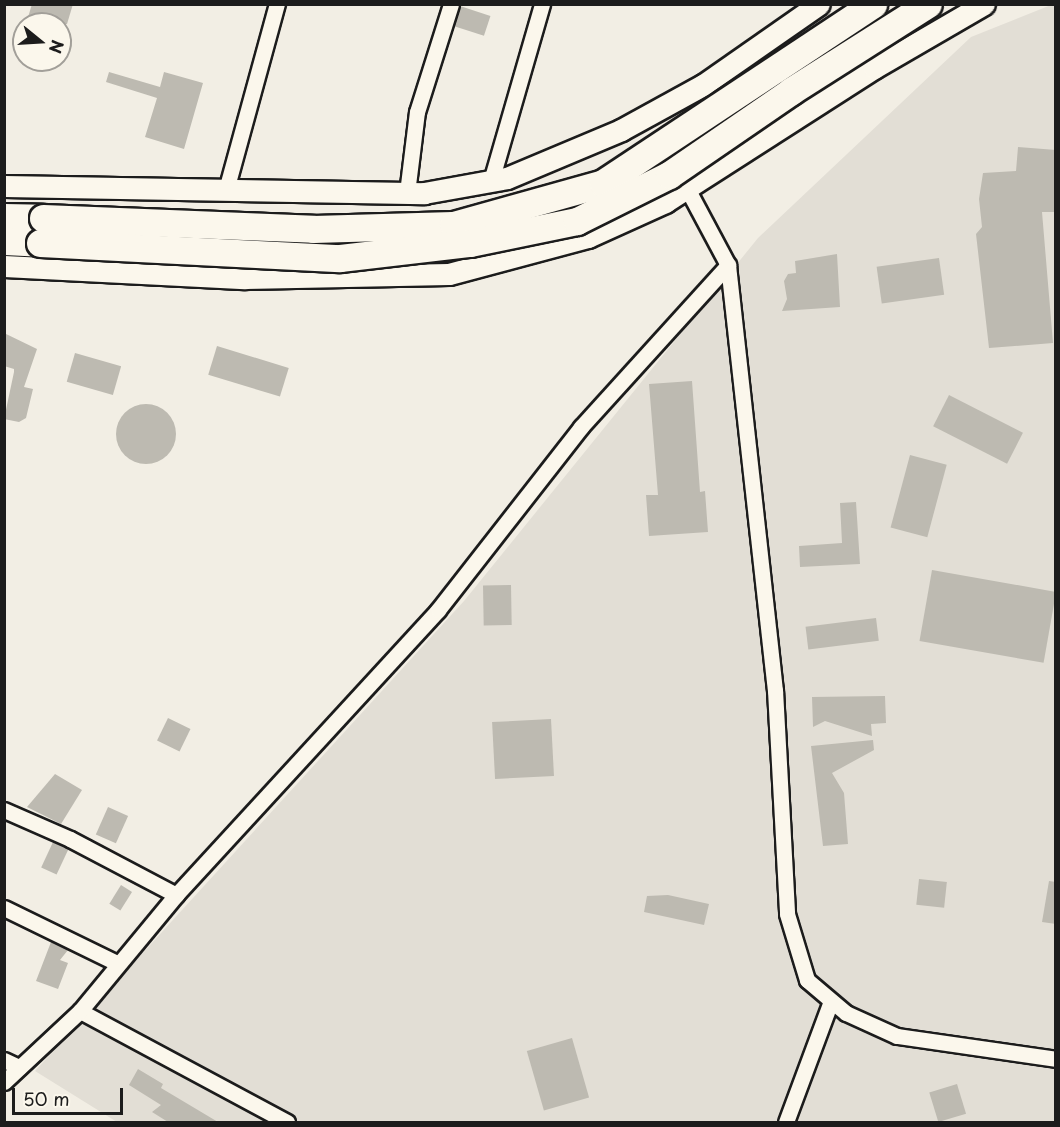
<!DOCTYPE html>
<html>
<head>
<meta charset="utf-8">
<style>
  body { margin:0 }
  #map { position:relative; width:1060px; height:1127px; overflow:hidden; background:#f2eee4; font-family:"Playpen Sans",sans-serif }
  div>[style] { position:absolute }
  [style*='--x'] { left:calc(var(--x)*1px); top:calc(var(--y)*1px); width:calc(var(--w)*1px); rotate:calc(var(--a)*1deg) }
  .built>* { inset:0; background:#e2ded5 }
  .building>* { inset:0; background:#bdbab1; transform-origin:0 0 }
  .round { border-radius:50% }
  .roads { filter:drop-shadow(2px 0 #1c1c1c) drop-shadow(-2px 0 #1c1c1c) drop-shadow(0 2px #1c1c1c) drop-shadow(0 -2px #1c1c1c) }
  .street>* { height:15px; margin:-7.5px; padding:0 7.5px; transform-origin:7.5px; border-radius:7.5px; background:#fbf7ec }
  .secondary>* { height:21px; margin:-10.5px; padding:0 10.5px; transform-origin:10.5px; border-radius:10.5px; background:#fbf7ec }
  .highway>* { height:27px; margin:-13.5px; padding:0 13.5px; transform-origin:13.5px; border-radius:13.5px; background:#fbf7ec }
  .bridges { filter:drop-shadow(2px 0 #1c1c1c) drop-shadow(-2px 0 #1c1c1c) drop-shadow(0 2px #1c1c1c) drop-shadow(0 -2px #1c1c1c) }
  .highway-bridge>* { height:27px; margin:-13.5px; padding:0 13.5px; transform-origin:13.5px; border-radius:13.5px; background:#fbf7ec }
  span { translate:-50% -50%; white-space:nowrap; text-align:center; line-height:1.15; -webkit-text-stroke:5px #fbf7ec; paint-order:stroke }
  .frame { position:absolute; inset:0; border:6px solid #1c1c1c; pointer-events:none }
  .north { position:absolute; left:12px; top:12px; width:60px; height:60px; box-sizing:border-box; background:#fbf7ec; border:2px solid #a29f99; border-radius:50%; rotate:108deg; font-size:16px; font-weight:700; line-height:24px; text-align:center; color:#1c1c1c }
  .north::after { content:''; display:block; margin:auto; width:21px; height:27px; background:#1c1c1c; clip-path:polygon(50% 0,100% 100%,50% 72%,0 100%) }
  .scale { position:absolute; left:12px; top:1088px; width:111px; height:27px; box-sizing:border-box; border:3px solid #1c1c1c; border-top:0; padding-left:8px; font-size:18px; line-height:21px; white-space:nowrap; color:#1c1c1c; -webkit-text-stroke:4px #fbf7ec; paint-order:stroke }
</style>
</head>
<body>
<div id="map">
  <div class="built">
    <div style="clip-path:polygon(1051px 5px,1055px 5px,1055px 1122px,117px 1122px,35px 1071px,464px 601px,758px 238px,971px 37px)"></div>
  </div>
  <div class="building">
    <div style="clip-path:polygon(32px 4px,73px 4px,67px 24px,26px 24px)"></div>
    <div style="left:460px;top:6px;width:32px;height:21px;rotate:18deg"></div>
    <div style="clip-path:polygon(109px 72px,160px 87px,164px 72px,203px 83px,184px 149px,145px 137px,157px 98px,106px 82px)"></div>
    <div style="clip-path:polygon(1018px 147px,1056px 150px,1056px 212px,1042px 212px,1053px 343px,989px 348px,976px 234px,982px 227px,979px 199px,983px 173px,1016px 171px)"></div>
    <div style="clip-path:polygon(837px 254px,840px 307px,782px 311px,787px 299px,784px 281px,788px 274px,796px 273px,795px 261px)"></div>
    <div style="left:939px;top:258px;width:37px;height:63px;rotate:82deg"></div>
    <div style="clip-path:polygon(4px 333px,37px 349px,24px 387px,33px 389px,26px 418px,19px 422px,4px 419px,14px 372px,14px 369px,4px 366px)"></div>
    <div style="left:217px;top:346px;width:75px;height:30px;rotate:17deg"></div>
    <div style="left:75px;top:353px;width:48px;height:30px;rotate:16deg"></div>
    <div style="clip-path:polygon(692px 381px,700px 492px,705px 491px,708px 532px,649px 536px,646px 495px,658px 495px,649px 384px)"></div>
    <div style="left:949px;top:395px;width:83px;height:35px;rotate:27deg"></div>
    <div class="round" style="left:116px;top:404px;width:60px;height:60px"></div>
    <div style="left:910px;top:455px;width:38px;height:75px;rotate:15deg"></div>
    <div style="clip-path:polygon(856px 502px,860px 564px,800px 567px,799px 546px,842px 543px,840px 503px)"></div>
    <div style="left:932px;top:570px;width:126px;height:72px;rotate:10deg"></div>
    <div style="left:511px;top:585px;width:40px;height:28px;rotate:89deg"></div>
    <div style="left:876px;top:618px;width:23px;height:71px;rotate:83deg"></div>
    <div style="clip-path:polygon(885px 696px,886px 723px,871px 724px,872px 736px,825px 721px,813px 727px,812px 697px)"></div>
    <div style="left:168px;top:718px;width:25px;height:25px;rotate:26deg"></div>
    <div style="left:551px;top:719px;width:57px;height:59px;rotate:87deg"></div>
    <div style="clip-path:polygon(873px 740px,874px 750px,832px 773px,844px 793px,848px 844px,823px 846px,811px 746px)"></div>
    <div style="clip-path:polygon(55px 774px,82px 790px,61px 824px,27px 807px)"></div>
    <div style="left:108px;top:807px;width:22px;height:30px;rotate:24deg"></div>
    <div style="left:53px;top:842px;width:17px;height:28px;rotate:25deg"></div>
    <div style="left:919px;top:879px;width:28px;height:26px;rotate:6deg"></div>
    <div style="clip-path:polygon(1049px 881px,1056px 882px,1056px 924px,1042px 922px)"></div>
    <div style="left:121px;top:885px;width:13px;height:22px;rotate:32deg"></div>
    <div style="clip-path:polygon(668px 895px,709px 904px,704px 925px,644px 912px,647px 896px)"></div>
    <div style="clip-path:polygon(51px 942px,68px 950px,60px 960px,68px 963px,58px 989px,36px 981px)"></div>
    <div style="left:572px;top:1038px;width:62px;height:47px;rotate:74deg"></div>
    <div style="clip-path:polygon(138px 1069px,163px 1084px,161px 1088px,218px 1122px,168px 1122px,152px 1112px,161px 1105px,129px 1085px)"></div>
    <div style="left:957px;top:1084px;width:31px;height:29px;rotate:73deg"></div>
  </div>
  <div class="roads">
    <div class="street">
      <div style="--x:682;--y:179;--w:98;--a:61.9"></div>
      <div style="--x:728;--y:265;--w:428;--a:83.7"></div>
      <div style="--x:775;--y:690;--w:224;--a:86.9"></div>
      <div style="--x:787;--y:914;--w:69;--a:73.1"></div>
      <div style="--x:807;--y:980;--w:51;--a:40.2"></div>
      <div style="--x:846;--y:1013;--w:56;--a:24.3"></div>
      <div style="--x:897;--y:1036;--w:161;--a:8.2"></div>
      <div style="--x:491;--y:181;--w:184;--a:-73.9"></div>
      <div style="--x:226;--y:190;--w:193;--a:-74.7"></div>
      <div style="--x:407;--y:193;--w:82;--a:-83"></div>
      <div style="--x:417;--y:112;--w:113;--a:-72.5"></div>
      <div style="--x:4;--y:810;--w:72;--a:23.7"></div>
      <div style="--x:70;--y:839;--w:120;--a:27.8"></div>
      <div style="--x:4;--y:908;--w:126;--a:26"></div>
      <div style="--x:80;--y:1011;--w:235;--a:28.2"></div>
      <div style="--x:4;--y:1060;--w:17;--a:25"></div>
      <div style="--x:4;--y:1082;--w:104;--a:-43.1"></div>
      <div style="--x:80;--y:1011;--w:151;--a:-50.4"></div>
      <div style="--x:176;--y:895;--w:387;--a:-47.4"></div>
      <div style="--x:438;--y:610;--w:232;--a:-52"></div>
      <div style="--x:581;--y:427;--w:219;--a:-47.8"></div>
      <div style="--x:786;--y:1122;--w:129;--a:-69.6"></div>
    </div>
    <div class="secondary">
      <div style="--x:4;--y:186;--w:420;--a:1"></div>
      <div style="--x:424;--y:193;--w:84;--a:-10.2"></div>
      <div style="--x:507;--y:178;--w:124;--a:-22.8"></div>
      <div style="--x:621;--y:130;--w:94;--a:-28.8"></div>
      <div style="--x:703;--y:85;--w:141;--a:-34.9"></div>
      <div style="--x:4;--y:266;--w:241;--a:2.9"></div>
      <div style="--x:245;--y:278;--w:204;--a:-1.1"></div>
      <div style="--x:449;--y:274;--w:144;--a:-14.9"></div>
      <div style="--x:588;--y:237;--w:85;--a:-24.4"></div>
      <div style="--x:665;--y:202;--w:248;--a:-32.7"></div>
      <div style="--x:874;--y:68;--w:127;--a:-30.2"></div>
    </div>
    <div class="highway">
      <div style="--x:4;--y:217;--w:39;--a:1"></div>
      <div style="--x:4;--y:241;--w:36;--a:3"></div>
    </div>
  </div>
  <div class="bridges">
    <div class="highway-bridge">
      <div style="--x:43;--y:218;--w:270;--a:2.3"></div>
      <div style="--x:313;--y:229;--w:140;--a:-1.6"></div>
      <div style="--x:453;--y:225;--w:156;--a:-15.6"></div>
      <div style="--x:603;--y:183;--w:324;--a:-33.5"></div>
      <div style="--x:40;--y:243;--w:300;--a:2.9"></div>
      <div style="--x:340;--y:258;--w:131;--a:-6.6"></div>
      <div style="--x:470;--y:243;--w:109;--a:-11.6"></div>
      <div style="--x:577;--y:221;--w:103;--a:-26.6"></div>
      <div style="--x:669;--y:175;--w:148;--a:-34.5"></div>
      <div style="--x:791;--y:91;--w:162;--a:-32.4"></div>
    </div>
  </div>
  <div class="frame"></div>
  <div class="north">N</div>
  <div class="scale">50 m</div>
</div>
</body>
</html>
